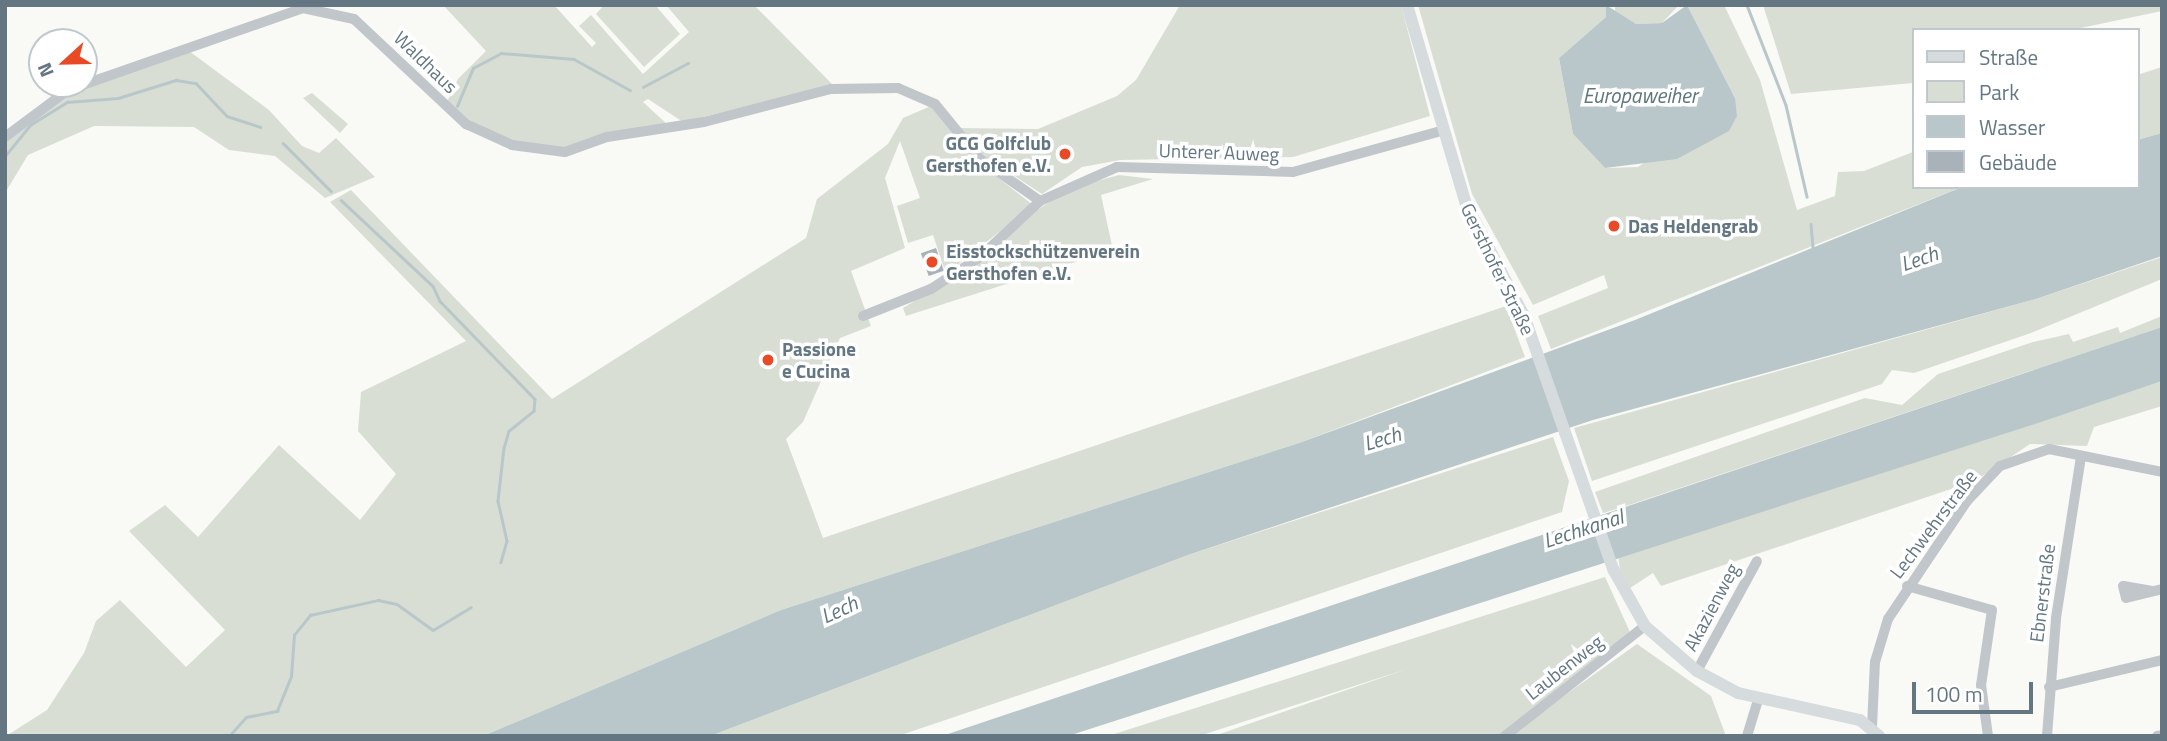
<!DOCTYPE html>
<html>
<head>
<meta charset="utf-8">
<style>
  body { margin:0 }
  #map { position:relative; width:2167px; height:741px; overflow:hidden; background:#f9f9f6; font-family:"Titillium Web",sans-serif }
  div>[style] { position:absolute }
  [style*='--x'] { left:calc(var(--x)*1px); top:calc(var(--y)*1px); width:calc(var(--w)*1px); rotate:calc(var(--a)*1deg) }
  .green>* { inset:0; background:#d9ded5 }
  .water>* { inset:0; background:#b9c7ca }
  .stream>* { height:2.5px; margin:-1.25px; padding:0 1.25px; transform-origin:1.25px; border-radius:1.25px; background:#b9c7ca }
  .building>* { inset:0; background:#a8b2b8; transform-origin:0 0 }
  .street>* { height:10px; margin:-5px; padding:0 5px; transform-origin:5px; border-radius:5px; background:#c1c6ca }
  .secondary>* { height:12px; margin:-6px; padding:0 6px; transform-origin:6px; border-radius:6px; background:#d6dbde }
  .dots>* { width:19px; height:19px; translate:-50% -50%; box-sizing:border-box; border:4px solid #fff; border-radius:50% }
  span { translate:-50% -50%; white-space:nowrap; text-align:center; line-height:1.15; -webkit-text-stroke:7px #fff; paint-order:stroke }
  .street-label { font-size:19px; color:#637682 }
  .poi-label { font-size:19px; color:#637682; font-weight:700 }
  .right { translate:-100% -50%; text-align:right }
  .left { translate:0 -50%; text-align:left }
  .water-label { font-size:21px; color:#5e767c; font-style:italic }
  .frame { position:absolute; inset:0; border:7px solid #637682; pointer-events:none }
  .legend { position:absolute; left:1912px; top:28px; width:228px; height:161px; box-sizing:border-box; background:#fff; border:2px solid #c1c8cd; margin:0; padding:9px 12px; list-style:none; font-size:21px; color:#637682 }
  .legend li { display:flex; align-items:center; gap:14px; height:35px }
  .legend b { width:35px; border:2px solid #c1c8cd }
  .north { position:absolute; left:28px; top:28px; width:70px; height:70px; box-sizing:border-box; background:#fff; border:2px solid #c1c8cd; border-radius:50%; rotate:248deg; font-size:19px; font-weight:700; line-height:28px; text-align:center; color:#637682 }
  .north::after { content:''; display:block; margin:auto; width:24px; height:32px; background:#e94a26; clip-path:polygon(50% 0,100% 100%,50% 72%,0 100%) }
  .scale { position:absolute; left:1912px; top:682px; width:121px; height:32px; box-sizing:border-box; border:4px solid #637682; border-top:0; padding-left:9px; font-size:21px; line-height:24px; white-space:nowrap; color:#637682; -webkit-text-stroke:5px #fff; paint-order:stroke }
</style>
</head>
<body>
<div id="map">
  <div class="green">
    <div style="clip-path:polygon(443px 5px,554px 5px,592px 47px,596px 43px,579px 26px,591px 15px,643px 74px,689px 32px,666px 5px,754px 5px,833px 85px,683px 122px,648px 99px,643px 102px,668px 125px,563px 149px,512px 142px,468px 122px,447px 102px,458px 79px,486px 51px)"></div>
    <div style="clip-path:polygon(604px 5px,655px 5px,680px 34px,644px 67px,596px 14px)"></div>
    <div style="clip-path:polygon(1180px 5px,1401px 5px,1430px 116px,1293px 157px,1120px 160px,1082px 167px,1042px 194px,984px 156px,959px 128px,1038px 129px,1117px 96px,1136px 80px)"></div>
    <div style="clip-path:polygon(1418px 5px,1606px 5px,1606px 17px,1559px 58px,1573px 134px,1605px 168px,1638px 167px,1735px 98px,1687px 5px,1724px 5px,1760px 80px,1797px 210px,1835px 196px,1838px 172px,1864px 171px,1913px 152px,1913px 187px,1962px 187px,1551px 349px,1538px 316px,1608px 288px,1604px 275px,1533px 305px,1472px 194px)"></div>
    <div style="clip-path:polygon(1615px 5px,1679px 5px,1662px 23px,1636px 24px,1615px 16px)"></div>
    <div style="clip-path:polygon(1763px 5px,2162px 5px,2162px 11px,2071px 30px,1913px 30px,1913px 83px,1791px 94px)"></div>
    <div style="clip-path:polygon(189px 51px,269px 110px,302px 146px,319px 153px,336px 138px,375px 177px,325px 198px,275px 156px,229px 150px,194px 127px,94px 126px,28px 155px,5px 193px,5px 141px,69px 93px)"></div>
    <div style="clip-path:polygon(2162px 67px,2162px 133px,2137px 140px,2137px 75px)"></div>
    <div style="clip-path:polygon(312px 93px,348px 124px,340px 133px,303px 98px)"></div>
    <div style="clip-path:polygon(931px 106px,978px 162px,1033px 205px,946px 274px,933px 235px,908px 243px,897px 206px,920px 198px,900px 141px,885px 178px,905px 248px,851px 271px,871px 326px,840px 338px,803px 422px,786px 439px,823px 538px,1506px 306px,1525px 357px,1299px 443px,781px 610px,483px 736px,6px 736px,47px 710px,84px 653px,96px 621px,120px 600px,186px 667px,225px 630px,129px 531px,165px 505px,198px 537px,279px 445px,360px 520px,396px 474px,358px 431px,361px 392px,466px 341px,330px 202px,351px 190px,552px 399px,806px 238px,817px 199px,888px 144px,903px 118px)"></div>
    <div style="clip-path:polygon(1119px 175px,1153px 179px,1101px 195px,1113px 250px,906px 316px,903px 308px,981px 261px,1036px 211px,1070px 188px)"></div>
    <div style="clip-path:polygon(2162px 257px,2162px 279px,2031px 333px,1914px 373px,1892px 370px,1882px 384px,1592px 481px,1574px 428px,2036px 299px)"></div>
    <div style="clip-path:polygon(2162px 316px,2162px 327px,1626px 506px,1603px 513px,1595px 492px,1865px 398px,1902px 405px,1938px 374px,2033px 342px,2069px 334px,2073px 342px,2118px 327px,2120px 333px)"></div>
    <div style="clip-path:polygon(2162px 381px,2162px 406px,2094px 427px,2087px 446px,2030px 444px,1975px 481px,1661px 586px,1653px 573px,1630px 588px,1620px 570px,1618px 556px)"></div>
    <div style="clip-path:polygon(1553px 437px,1569px 481px,1562px 512px,898px 736px,710px 736px,1188px 555px)"></div>
    <div style="clip-path:polygon(1605px 577px,1630px 632px,1499px 736px,1214px 736px,1407px 669px,1199px 736px,1108px 736px)"></div>
    <div style="clip-path:polygon(1637px 644px,1711px 696px,1726px 736px,1507px 736px)"></div>
  </div>
  <div class="water">
    <div style="clip-path:polygon(1606px 5px,1636px 24px,1662px 23px,1687px 5px,1735px 98px,1737px 116px,1729px 131px,1677px 159px,1605px 168px,1573px 134px,1559px 58px,1606px 17px)"></div>
    <div style="clip-path:polygon(2162px 133px,2162px 256px,2036px 299px,1593px 420px,1188px 555px,710px 736px,483px 736px,781px 610px,1299px 443px,1635px 320px,1962px 187px,2137px 187px,2137px 140px)"></div>
    <div style="clip-path:polygon(2162px 327px,2162px 381px,2041px 422px,1068px 736px,942px 736px)"></div>
  </div>
  <div class="stream">
    <div style="--x:1747;--y:5;--w:107;--a:68.7"></div>
    <div style="--x:1786;--y:105;--w:94;--a:77.1"></div>
    <div style="--x:643;--y:87;--w:51;--a:-28.1"></div>
    <div style="--x:457;--y:106;--w:41;--a:-67.2"></div>
    <div style="--x:473;--y:68;--w:32;--a:-28"></div>
    <div style="--x:501;--y:53;--w:73;--a:4.7"></div>
    <div style="--x:574;--y:59;--w:64;--a:29"></div>
    <div style="--x:283;--y:143;--w:68;--a:45"></div>
    <div style="--x:5;--y:156;--w:40;--a:-51"></div>
    <div style="--x:30;--y:125;--w:44;--a:-31.9"></div>
    <div style="--x:67;--y:102;--w:51;--a:-4.5"></div>
    <div style="--x:118;--y:98;--w:61;--a:-17.2"></div>
    <div style="--x:176;--y:80;--w:20;--a:9"></div>
    <div style="--x:196;--y:83;--w:45;--a:46.8"></div>
    <div style="--x:227;--y:116;--w:35;--a:18"></div>
    <div style="--x:341;--y:200;--w:126;--a:43.1"></div>
    <div style="--x:433;--y:286;--w:17;--a:65"></div>
    <div style="--x:440;--y:301;--w:136;--a:45.9"></div>
    <div style="--x:535;--y:399;--w:12;--a:95"></div>
    <div style="--x:534;--y:411;--w:32;--a:141"></div>
    <div style="--x:509;--y:431;--w:18;--a:106"></div>
    <div style="--x:504;--y:448;--w:53;--a:96.5"></div>
    <div style="--x:498;--y:501;--w:41;--a:77.3"></div>
    <div style="--x:507;--y:541;--w:22;--a:106"></div>
    <div style="--x:1811;--y:224;--w:24;--a:85"></div>
    <div style="--x:170;--y:736;--w:40;--a:0"></div>
    <div style="--x:229;--y:736;--w:25;--a:-48"></div>
    <div style="--x:246;--y:717;--w:32;--a:-11"></div>
    <div style="--x:277;--y:711;--w:38;--a:-68"></div>
    <div style="--x:291;--y:676;--w:41;--a:-85.8"></div>
    <div style="--x:294;--y:635;--w:26;--a:-51"></div>
    <div style="--x:310;--y:615;--w:70;--a:-12.4"></div>
    <div style="--x:378;--y:600;--w:19;--a:12"></div>
    <div style="--x:397;--y:604;--w:44;--a:35.8"></div>
    <div style="--x:433;--y:630;--w:44;--a:-31.2"></div>
  </div>
  <div class="building">
    <div style="left:936px;top:248px;width:24px;height:16px;rotate:71deg"></div>
  </div>
  <div class="street">
    <div style="--x:5;--y:137;--w:79;--a:-36.7"></div>
    <div style="--x:68;--y:90;--w:249;--a:-19.2"></div>
    <div style="--x:303;--y:8;--w:52;--a:12.2"></div>
    <div style="--x:354;--y:19;--w:154;--a:43.2"></div>
    <div style="--x:466;--y:124;--w:51;--a:24.5"></div>
    <div style="--x:512;--y:145;--w:53;--a:7.5"></div>
    <div style="--x:565;--y:152;--w:45;--a:-19.7"></div>
    <div style="--x:607;--y:137;--w:98;--a:-8.8"></div>
    <div style="--x:704;--y:122;--w:131;--a:-14.6"></div>
    <div style="--x:831;--y:89;--w:67;--a:-0.9"></div>
    <div style="--x:898;--y:88;--w:40;--a:23.4"></div>
    <div style="--x:935;--y:104;--w:71;--a:50.7"></div>
    <div style="--x:980;--y:159;--w:73;--a:35"></div>
    <div style="--x:863;--y:316;--w:73;--a:-21.7"></div>
    <div style="--x:931;--y:289;--w:59;--a:-33.1"></div>
    <div style="--x:980;--y:257;--w:82;--a:-43"></div>
    <div style="--x:1040;--y:201;--w:84;--a:-23.8"></div>
    <div style="--x:1117;--y:167;--w:176;--a:1.6"></div>
    <div style="--x:1293;--y:172;--w:154;--a:-15.5"></div>
    <div style="--x:1907;--y:586;--w:88;--a:15.8"></div>
    <div style="--x:1992;--y:610;--w:76;--a:98.3"></div>
    <div style="--x:1981;--y:685;--w:51;--a:82.2"></div>
    <div style="--x:2152;--y:591;--w:29;--a:-170"></div>
    <div style="--x:2123;--y:586;--w:12;--a:76"></div>
    <div style="--x:2126;--y:598;--w:37;--a:-14"></div>
    <div style="--x:1697;--y:671;--w:125;--a:-61.4"></div>
    <div style="--x:2049;--y:687;--w:116;--a:-13.4"></div>
    <div style="--x:1872;--y:727;--w:65;--a:-87.4"></div>
    <div style="--x:1875;--y:662;--w:45;--a:-73.2"></div>
    <div style="--x:1888;--y:619;--w:142;--a:-56.2"></div>
    <div style="--x:1967;--y:501;--w:48;--a:-46.7"></div>
    <div style="--x:2000;--y:466;--w:52;--a:-19.1"></div>
    <div style="--x:2049;--y:449;--w:115;--a:11.5"></div>
    <div style="--x:1505;--y:736;--w:178;--a:-38.2"></div>
    <div style="--x:1747;--y:736;--w:38;--a:-73"></div>
    <div style="--x:2047;--y:736;--w:118;--a:-85.6"></div>
    <div style="--x:2056;--y:618;--w:164;--a:-81.2"></div>
    <div style="--x:2157;--y:736;--w:5;--a:-11"></div>
  </div>
  <div class="secondary">
    <div style="--x:1407;--y:5;--w:208;--a:73.5"></div>
    <div style="--x:1466;--y:204;--w:126;--a:62.6"></div>
    <div style="--x:1524;--y:316;--w:268;--a:70.6"></div>
    <div style="--x:1613;--y:569;--w:65;--a:60.7"></div>
    <div style="--x:1645;--y:626;--w:69;--a:40.9"></div>
    <div style="--x:1697;--y:671;--w:47;--a:28.2"></div>
    <div style="--x:1738;--y:693;--w:125;--a:12.5"></div>
    <div style="--x:1860;--y:720;--w:25;--a:40"></div>
  </div>
  <div class="dots">
    <div style="left:1065px;top:154px;background:#e94a26"></div>
    <div style="left:1614px;top:226px;background:#e94a26"></div>
    <div style="left:932px;top:262px;background:#e94a26"></div>
    <div style="left:768px;top:360px;background:#e94a26"></div>
  </div>
  <div class="street-label">
    <span style="left:426px;top:62px;rotate:44deg">Waldhaus</span>
    <span style="left:1219px;top:152px;rotate:2deg">Unterer Auweg</span>
    <span style="left:1498px;top:269px;rotate:64deg">Gersthofer Straße</span>
    <span style="left:1933px;top:524px;rotate:-53deg">Lechwehrstraße</span>
    <span style="left:2042px;top:593px;rotate:-83deg">Ebnerstraße</span>
    <span style="left:1711px;top:607px;rotate:-62deg">Akazienweg</span>
    <span style="left:1564px;top:667px;rotate:-38deg">Laubenweg</span>
  </div>
  <div class="poi-label">
    <span class="right" style="left:1051px;top:154px">GCG Golfclub<br>Gersthofen e.V.</span>
    <span class="left" style="left:1628px;top:226px">Das Heldengrab</span>
    <span class="left" style="left:946px;top:262px">Eisstockschützenverein<br>Gersthofen e.V.</span>
    <span class="left" style="left:782px;top:360px">Passione<br>e Cucina</span>
  </div>
  <div class="water-label">
    <span style="left:1640px;top:95px">Europaweiher</span>
    <span style="left:1919px;top:258px;rotate:-19deg">Lech</span>
    <span style="left:1382px;top:438px;rotate:-17deg">Lech</span>
    <span style="left:1583px;top:528px;rotate:-18deg">Lechkanal</span>
    <span style="left:839px;top:609px;rotate:-25deg">Lech</span>
  </div>
  <div class="frame"></div>
  <ul class="legend">
  <li><b style="height:9px;background:#d6dbde"></b>Straße</li>
  <li><b style="height:19px;background:#d9ded5"></b>Park</li>
  <li><b style="height:19px;background:#b9c7ca"></b>Wasser</li>
  <li><b style="height:19px;background:#a8b2b8"></b>Gebäude</li>
  </ul>
  <div class="north">N</div>
  <div class="scale">100 m</div>
</div>
</body>
</html>
